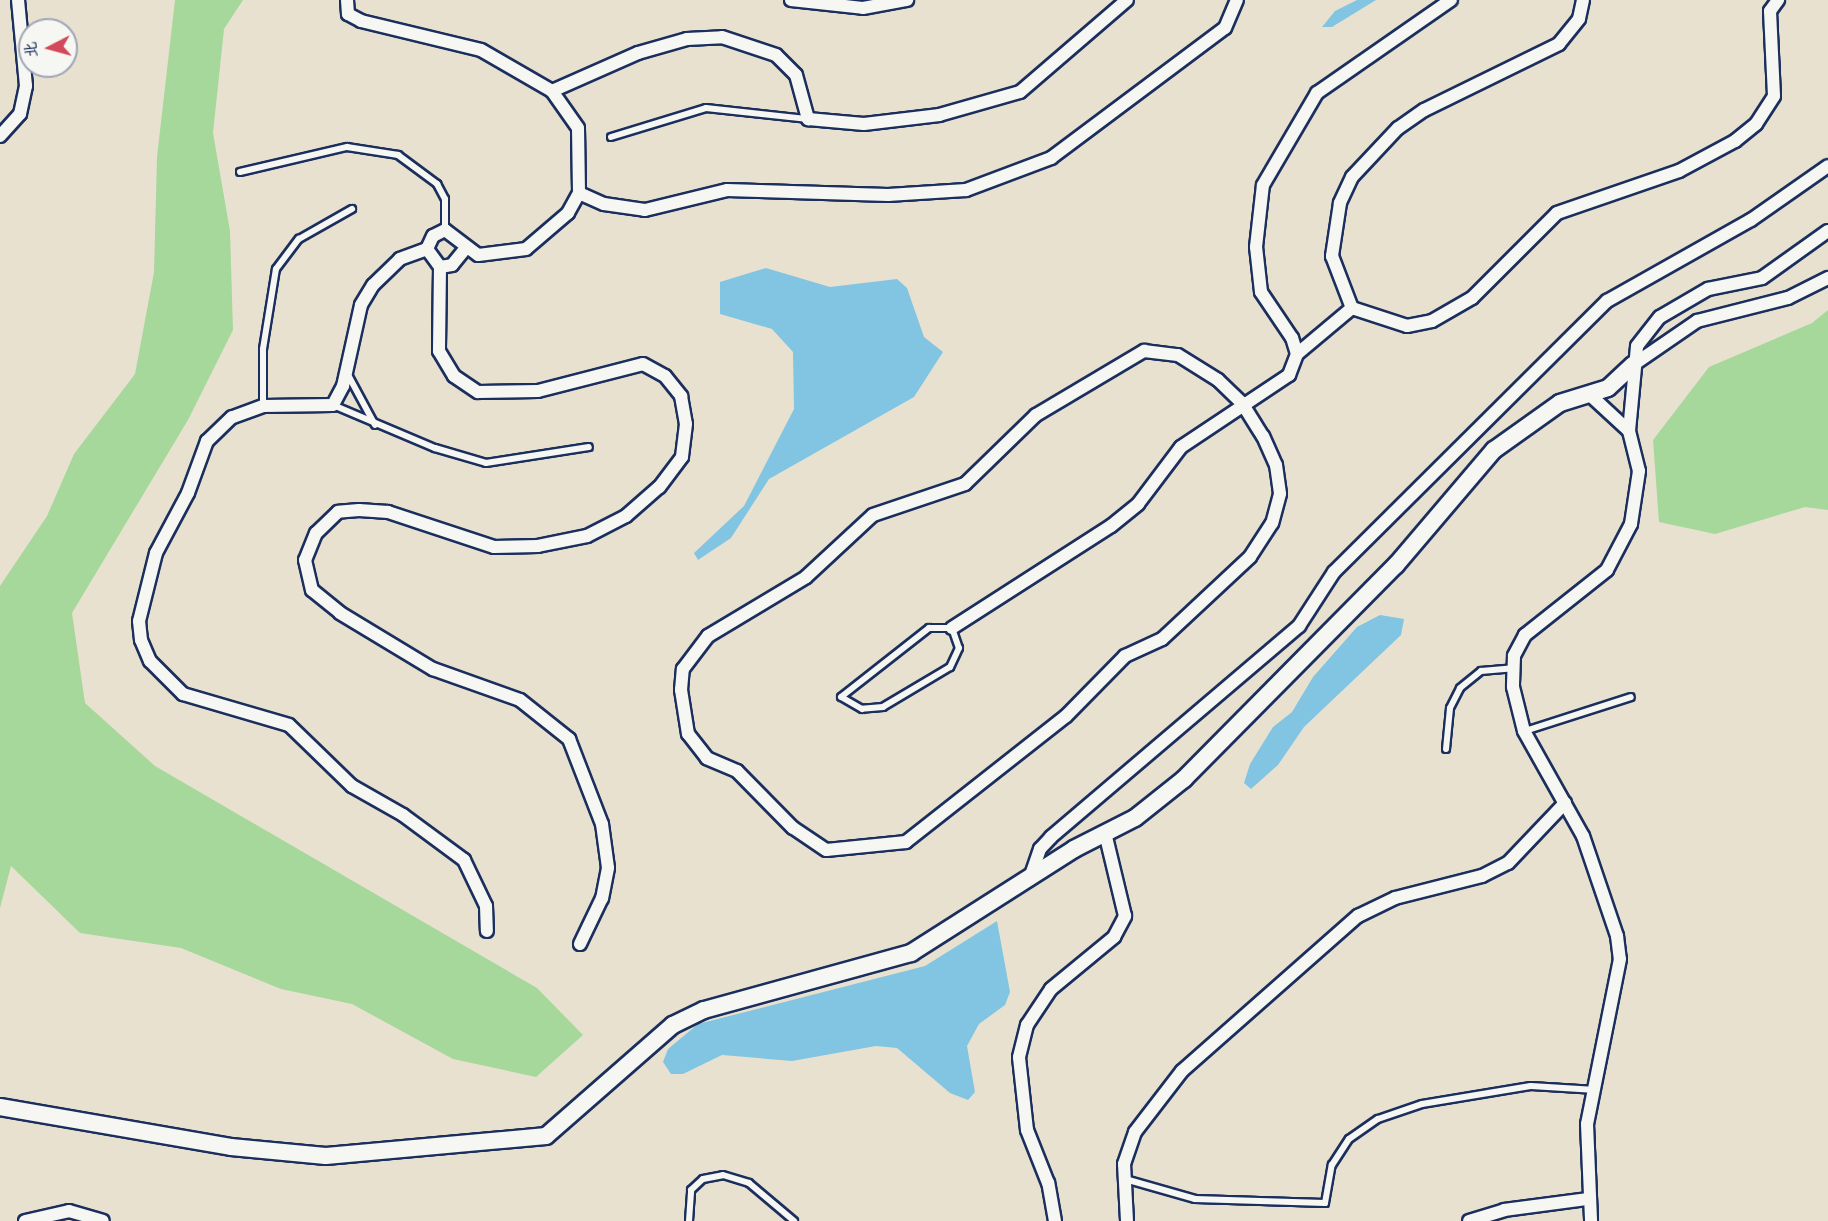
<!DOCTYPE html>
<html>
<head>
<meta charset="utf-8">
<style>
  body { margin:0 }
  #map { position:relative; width:1828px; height:1221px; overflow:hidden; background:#e9e1d0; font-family:"Balsamiq Sans","LXGW WenKai TC",sans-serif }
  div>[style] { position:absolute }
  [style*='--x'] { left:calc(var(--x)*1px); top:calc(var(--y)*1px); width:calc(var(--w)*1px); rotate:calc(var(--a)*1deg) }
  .green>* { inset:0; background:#a5d89a }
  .water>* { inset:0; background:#81c5e2 }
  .roads { filter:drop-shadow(2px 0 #1b2f5e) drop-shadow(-2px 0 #1b2f5e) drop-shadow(0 2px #1b2f5e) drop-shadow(0 -2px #1b2f5e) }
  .lane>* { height:6px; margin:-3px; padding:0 3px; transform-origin:3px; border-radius:3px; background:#f6f6f2 }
  .street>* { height:12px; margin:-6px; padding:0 6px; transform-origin:6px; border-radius:6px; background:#f6f6f2 }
  .secondary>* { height:16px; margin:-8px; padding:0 8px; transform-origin:8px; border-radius:8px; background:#f6f6f2 }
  span { translate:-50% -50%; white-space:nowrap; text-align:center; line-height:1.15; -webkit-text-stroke:6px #f6f6f2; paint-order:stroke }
  .north { position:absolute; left:18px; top:18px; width:60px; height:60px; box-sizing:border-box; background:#f6f6f2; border:2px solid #9ea6b7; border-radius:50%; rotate:264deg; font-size:16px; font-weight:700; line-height:24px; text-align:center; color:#1b2f5e }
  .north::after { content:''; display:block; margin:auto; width:21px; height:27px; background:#d1495b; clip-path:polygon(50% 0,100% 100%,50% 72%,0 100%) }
</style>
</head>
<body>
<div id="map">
  <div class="green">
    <div style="clip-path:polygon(175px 0,243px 0,224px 29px,213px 133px,230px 231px,233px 330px,188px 420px,72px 613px,85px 703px,155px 766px,537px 988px,583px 1035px,536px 1077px,453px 1059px,352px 1004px,281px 989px,181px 948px,80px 933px,11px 866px,0 908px,0 586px,47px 516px,74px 454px,135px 374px,154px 272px,157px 157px)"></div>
    <div style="clip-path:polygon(1828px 310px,1828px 510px,1805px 507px,1715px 534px,1659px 522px,1653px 440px,1709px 367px,1812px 323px)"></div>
  </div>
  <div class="water">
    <div style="clip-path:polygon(1357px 0,1376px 0,1332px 27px,1322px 27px,1335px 11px)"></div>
    <div style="clip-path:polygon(766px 268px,830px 287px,897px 279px,907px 288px,924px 337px,943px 352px,914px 397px,769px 479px,731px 538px,698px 560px,694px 553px,744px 506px,794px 409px,793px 352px,772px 329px,720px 314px,720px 282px)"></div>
    <div style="clip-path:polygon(1380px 615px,1404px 619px,1401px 635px,1304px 727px,1278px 765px,1251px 789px,1244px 783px,1250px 764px,1273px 727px,1292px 712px,1313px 677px,1357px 627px)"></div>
    <div style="clip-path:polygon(997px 921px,1010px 992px,1005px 1005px,979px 1024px,967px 1046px,975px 1092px,968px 1100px,950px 1093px,897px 1048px,876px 1046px,792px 1061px,722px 1055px,683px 1074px,671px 1074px,663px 1062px,668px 1049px,698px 1024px,925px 966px)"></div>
  </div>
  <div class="roads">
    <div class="lane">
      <div style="--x:611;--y:137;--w:99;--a:-17"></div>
      <div style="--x:706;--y:108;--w:103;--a:6.2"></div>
      <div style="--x:240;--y:172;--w:110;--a:-13.2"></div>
      <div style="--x:347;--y:147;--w:52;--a:8.9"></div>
      <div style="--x:398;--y:155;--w:49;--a:36.6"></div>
      <div style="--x:437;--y:184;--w:17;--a:62"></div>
      <div style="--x:445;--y:199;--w:31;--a:90"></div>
      <div style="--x:347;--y:373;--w:59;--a:61.7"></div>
      <div style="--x:333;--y:405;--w:111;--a:22.9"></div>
      <div style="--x:435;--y:448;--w:53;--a:16.4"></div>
      <div style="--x:486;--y:463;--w:104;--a:-8.8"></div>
      <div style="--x:263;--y:406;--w:57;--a:-90"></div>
      <div style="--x:263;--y:349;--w:81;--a:-80.8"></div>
      <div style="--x:276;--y:269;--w:38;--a:-53"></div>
      <div style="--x:299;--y:239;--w:61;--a:-29.5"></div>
      <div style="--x:929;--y:628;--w:23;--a:0"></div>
      <div style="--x:952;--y:628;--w:21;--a:71"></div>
      <div style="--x:959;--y:648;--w:21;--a:115"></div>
      <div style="--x:950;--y:667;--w:78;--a:149.2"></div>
      <div style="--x:883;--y:707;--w:21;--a:175"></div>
      <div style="--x:862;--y:709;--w:24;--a:-150"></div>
      <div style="--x:841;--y:697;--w:112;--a:-38.1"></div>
      <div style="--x:1525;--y:731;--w:111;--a:-17.8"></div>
      <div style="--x:1446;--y:749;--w:41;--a:-84.4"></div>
      <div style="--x:1450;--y:708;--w:22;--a:-63"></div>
      <div style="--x:1460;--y:688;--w:27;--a:-39"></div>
      <div style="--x:1481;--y:671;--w:32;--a:-5"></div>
      <div style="--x:1125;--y:1179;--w:73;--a:15.9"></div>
      <div style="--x:1195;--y:1199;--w:130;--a:1.8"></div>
      <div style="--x:1325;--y:1203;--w:39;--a:-80"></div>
      <div style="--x:1332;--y:1165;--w:31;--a:-57"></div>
      <div style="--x:1349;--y:1139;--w:35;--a:-35"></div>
      <div style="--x:1378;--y:1119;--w:46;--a:-18.8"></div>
      <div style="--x:1422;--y:1104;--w:110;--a:-9.4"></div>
      <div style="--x:1531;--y:1086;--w:65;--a:3.5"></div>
      <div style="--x:689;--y:1221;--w:31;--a:-86"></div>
      <div style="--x:691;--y:1190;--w:16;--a:-43"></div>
      <div style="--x:703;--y:1179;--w:20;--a:-11"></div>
      <div style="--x:723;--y:1175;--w:27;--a:17"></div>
      <div style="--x:749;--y:1183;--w:59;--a:40.2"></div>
    </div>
    <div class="street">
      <div style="--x:347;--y:0;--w:14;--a:86"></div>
      <div style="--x:348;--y:14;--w:15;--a:28"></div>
      <div style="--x:361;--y:21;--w:123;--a:13.6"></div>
      <div style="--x:481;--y:50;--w:82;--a:30"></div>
      <div style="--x:552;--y:91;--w:45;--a:54.9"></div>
      <div style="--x:578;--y:128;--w:65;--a:89.1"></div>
      <div style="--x:579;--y:193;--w:23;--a:119"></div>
      <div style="--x:568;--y:213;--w:55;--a:139.4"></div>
      <div style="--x:526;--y:249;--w:48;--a:172.9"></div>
      <div style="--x:478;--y:255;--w:41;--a:-142.9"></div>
      <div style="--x:445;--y:230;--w:13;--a:153"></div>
      <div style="--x:433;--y:236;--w:14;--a:115"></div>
      <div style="--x:427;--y:249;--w:29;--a:160"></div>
      <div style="--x:400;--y:259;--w:37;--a:136"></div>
      <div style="--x:373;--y:285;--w:23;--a:121"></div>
      <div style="--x:361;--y:305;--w:83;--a:102.5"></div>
      <div style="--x:343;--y:386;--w:21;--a:118"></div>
      <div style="--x:333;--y:405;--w:70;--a:179.2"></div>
      <div style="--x:263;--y:406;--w:33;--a:160"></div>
      <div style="--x:232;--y:417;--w:35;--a:136"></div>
      <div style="--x:207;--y:441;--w:55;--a:110.1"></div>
      <div style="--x:188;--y:493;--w:68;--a:118.1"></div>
      <div style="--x:156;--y:553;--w:70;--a:104"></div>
      <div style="--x:139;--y:621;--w:19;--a:84"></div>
      <div style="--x:141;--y:640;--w:23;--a:67"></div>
      <div style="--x:150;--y:661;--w:47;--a:45"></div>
      <div style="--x:183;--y:694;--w:110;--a:16.3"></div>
      <div style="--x:289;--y:725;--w:88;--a:44.1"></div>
      <div style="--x:352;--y:786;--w:59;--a:29.6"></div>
      <div style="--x:403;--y:815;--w:76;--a:36.4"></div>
      <div style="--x:464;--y:860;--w:51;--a:64.4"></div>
      <div style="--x:486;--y:906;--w:25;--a:88"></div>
      <div style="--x:791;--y:0;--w:72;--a:6.3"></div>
      <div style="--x:863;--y:8;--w:45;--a:-10.3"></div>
      <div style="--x:1583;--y:0;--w:19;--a:102"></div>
      <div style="--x:1579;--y:19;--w:32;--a:129"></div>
      <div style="--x:1559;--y:44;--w:150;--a:153.9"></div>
      <div style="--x:1424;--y:110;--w:32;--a:145"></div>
      <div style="--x:1398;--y:128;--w:67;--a:133.2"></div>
      <div style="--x:1352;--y:177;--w:29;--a:115"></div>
      <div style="--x:1340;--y:203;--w:54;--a:98.6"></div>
      <div style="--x:1332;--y:256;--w:56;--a:69"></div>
      <div style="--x:1352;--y:308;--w:58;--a:18.1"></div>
      <div style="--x:1407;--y:326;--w:25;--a:-11"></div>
      <div style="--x:1432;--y:321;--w:46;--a:-29.9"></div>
      <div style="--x:1472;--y:298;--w:120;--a:-45"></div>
      <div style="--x:1557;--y:213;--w:129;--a:-19"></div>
      <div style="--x:1679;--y:171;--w:64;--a:-28.2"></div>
      <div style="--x:1735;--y:141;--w:27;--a:-39"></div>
      <div style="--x:1756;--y:124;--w:33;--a:-57"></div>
      <div style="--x:1774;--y:96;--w:85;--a:-92.7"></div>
      <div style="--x:1770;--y:11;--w:14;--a:-54"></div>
      <div style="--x:552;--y:91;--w:94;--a:-23.8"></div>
      <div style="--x:638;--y:53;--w:51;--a:-15.9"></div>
      <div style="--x:687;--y:39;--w:35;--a:-3"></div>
      <div style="--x:722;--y:37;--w:57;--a:18.4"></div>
      <div style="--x:776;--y:55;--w:28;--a:45"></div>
      <div style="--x:796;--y:75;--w:46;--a:74.7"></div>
      <div style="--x:808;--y:119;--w:56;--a:5.1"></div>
      <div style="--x:864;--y:124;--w:76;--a:-6.8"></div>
      <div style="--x:939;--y:115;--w:84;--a:-15.9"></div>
      <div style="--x:1020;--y:92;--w:141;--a:-40.7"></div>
      <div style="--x:0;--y:136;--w:30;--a:-48"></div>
      <div style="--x:20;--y:114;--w:29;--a:-78"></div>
      <div style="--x:26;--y:86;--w:86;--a:-95.3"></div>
      <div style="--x:579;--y:193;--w:27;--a:24"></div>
      <div style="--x:604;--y:204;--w:41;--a:8.3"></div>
      <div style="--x:645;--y:210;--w:84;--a:-13.7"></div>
      <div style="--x:727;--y:190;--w:161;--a:1.8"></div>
      <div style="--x:888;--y:195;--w:78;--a:-3.7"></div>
      <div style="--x:966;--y:190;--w:91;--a:-20.6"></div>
      <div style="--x:1051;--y:158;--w:217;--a:-36.8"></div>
      <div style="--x:1225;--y:28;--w:30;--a:-67"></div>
      <div style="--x:427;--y:249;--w:22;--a:54"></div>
      <div style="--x:440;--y:267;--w:84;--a:90.7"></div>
      <div style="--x:439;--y:351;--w:29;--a:59"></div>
      <div style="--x:454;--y:376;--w:29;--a:34"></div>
      <div style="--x:478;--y:392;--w:60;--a:-1"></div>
      <div style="--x:538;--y:391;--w:108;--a:-14.4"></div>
      <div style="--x:643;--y:364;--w:25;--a:29"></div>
      <div style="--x:665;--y:376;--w:26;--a:51"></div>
      <div style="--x:681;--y:396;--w:28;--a:80"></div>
      <div style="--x:686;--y:424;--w:33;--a:97"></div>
      <div style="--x:682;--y:457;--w:38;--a:127"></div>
      <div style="--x:659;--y:487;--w:44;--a:138.7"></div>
      <div style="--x:626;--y:516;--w:44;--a:152.9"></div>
      <div style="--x:587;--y:536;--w:50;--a:168.5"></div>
      <div style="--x:538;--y:546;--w:44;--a:178.7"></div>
      <div style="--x:494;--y:547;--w:112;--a:-161.7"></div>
      <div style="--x:388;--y:512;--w:29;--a:-176"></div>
      <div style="--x:359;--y:510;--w:21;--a:175"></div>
      <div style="--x:338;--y:512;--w:30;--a:136"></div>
      <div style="--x:316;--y:533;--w:29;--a:112"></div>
      <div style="--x:305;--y:560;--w:31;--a:77"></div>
      <div style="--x:312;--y:590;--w:36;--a:39"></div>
      <div style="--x:340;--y:613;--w:109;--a:31.1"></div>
      <div style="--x:433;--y:669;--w:92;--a:19.6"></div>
      <div style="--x:520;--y:700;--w:63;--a:38.5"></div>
      <div style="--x:569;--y:739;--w:91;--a:68.8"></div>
      <div style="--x:602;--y:824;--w:44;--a:82.2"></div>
      <div style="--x:608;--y:868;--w:31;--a:101"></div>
      <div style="--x:602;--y:898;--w:51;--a:115.6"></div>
      <div style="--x:440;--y:267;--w:12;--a:-9"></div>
      <div style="--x:452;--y:265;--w:21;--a:-51"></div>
      <div style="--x:1144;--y:351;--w:34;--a:7"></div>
      <div style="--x:1178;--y:355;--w:47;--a:32"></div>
      <div style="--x:1218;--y:380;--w:33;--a:44"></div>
      <div style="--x:1242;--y:403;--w:39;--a:58"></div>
      <div style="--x:1263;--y:436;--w:32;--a:66"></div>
      <div style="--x:1276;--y:465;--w:29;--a:82"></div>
      <div style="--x:1280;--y:494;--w:30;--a:105"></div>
      <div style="--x:1272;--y:523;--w:40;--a:122.9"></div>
      <div style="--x:1250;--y:557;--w:120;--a:137"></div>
      <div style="--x:1162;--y:639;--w:41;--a:155.3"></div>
      <div style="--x:1125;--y:656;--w:84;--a:134.5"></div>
      <div style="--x:1066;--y:716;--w:204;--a:141.8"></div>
      <div style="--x:906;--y:842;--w:80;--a:174.3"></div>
      <div style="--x:826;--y:850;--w:40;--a:-146"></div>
      <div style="--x:793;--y:828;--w:80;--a:-134.5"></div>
      <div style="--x:737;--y:771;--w:33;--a:-157"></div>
      <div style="--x:707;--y:758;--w:31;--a:-128"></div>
      <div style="--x:688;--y:734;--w:45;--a:-99"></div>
      <div style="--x:681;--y:690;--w:21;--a:-85"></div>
      <div style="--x:683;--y:669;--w:41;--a:-52.9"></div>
      <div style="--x:708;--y:636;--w:114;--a:-31"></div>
      <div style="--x:806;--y:577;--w:91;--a:-42.8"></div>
      <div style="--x:873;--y:515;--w:97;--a:-18.6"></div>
      <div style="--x:965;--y:484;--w:99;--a:-44.2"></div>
      <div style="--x:1036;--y:415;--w:126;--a:-30.7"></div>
      <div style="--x:1297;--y:354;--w:72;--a:-39.9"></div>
      <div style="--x:1633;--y:365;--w:78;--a:-34.5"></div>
      <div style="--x:1697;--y:321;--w:94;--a:-14.2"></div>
      <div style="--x:1788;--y:298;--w:45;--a:-26.6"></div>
      <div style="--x:1589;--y:394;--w:54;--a:42.8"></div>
      <div style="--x:1629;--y:431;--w:41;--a:76"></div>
      <div style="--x:1639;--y:471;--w:54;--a:98.6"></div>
      <div style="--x:1631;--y:524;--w:52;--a:117.6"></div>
      <div style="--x:1607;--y:570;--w:105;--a:141.6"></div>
      <div style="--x:1525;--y:635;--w:24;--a:118"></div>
      <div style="--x:1514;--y:656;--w:31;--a:92"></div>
      <div style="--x:1513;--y:687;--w:45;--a:76"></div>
      <div style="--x:1524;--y:731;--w:120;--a:60.7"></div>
      <div style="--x:1583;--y:836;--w:106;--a:71.2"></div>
      <div style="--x:1617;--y:936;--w:23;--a:83"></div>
      <div style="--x:1620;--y:959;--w:168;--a:101.3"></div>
      <div style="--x:1587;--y:1124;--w:97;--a:87.6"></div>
      <div style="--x:1629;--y:431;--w:85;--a:-84.6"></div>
      <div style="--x:1637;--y:346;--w:37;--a:-52"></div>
      <div style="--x:1660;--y:317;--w:56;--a:-30.3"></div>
      <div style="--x:1708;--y:289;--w:55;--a:-11.5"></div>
      <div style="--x:1762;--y:278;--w:81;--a:-35.5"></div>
      <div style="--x:952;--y:628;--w:189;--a:-32.7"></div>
      <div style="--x:1111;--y:526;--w:35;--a:-39"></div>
      <div style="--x:1138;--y:504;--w:71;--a:-53"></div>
      <div style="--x:1181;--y:447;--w:130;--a:-33.7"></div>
      <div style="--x:1289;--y:375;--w:22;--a:-69"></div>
      <div style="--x:1297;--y:354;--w:17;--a:-107"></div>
      <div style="--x:1292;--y:338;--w:55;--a:-124"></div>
      <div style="--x:1261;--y:292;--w:45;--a:-96.3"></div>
      <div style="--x:1256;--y:247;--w:62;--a:-83.6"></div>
      <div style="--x:1263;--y:185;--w:107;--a:-59.6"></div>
      <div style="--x:1317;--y:93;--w:163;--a:-34.8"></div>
      <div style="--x:1030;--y:878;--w:31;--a:-71"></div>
      <div style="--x:1040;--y:849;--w:16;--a:-47"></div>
      <div style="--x:1051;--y:837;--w:326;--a:-40.4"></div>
      <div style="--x:1299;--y:626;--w:64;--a:-57.1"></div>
      <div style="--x:1334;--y:572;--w:385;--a:-44.8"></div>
      <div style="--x:1607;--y:301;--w:165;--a:-29.4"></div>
      <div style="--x:1751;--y:220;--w:94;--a:-35"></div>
      <div style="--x:25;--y:1221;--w:45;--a:-12.8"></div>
      <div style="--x:69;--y:1211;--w:35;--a:16"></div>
      <div style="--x:1055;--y:1221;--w:39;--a:-100"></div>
      <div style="--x:1048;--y:1183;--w:57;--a:-111.6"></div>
      <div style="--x:1027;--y:1130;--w:73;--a:-96.3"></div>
      <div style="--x:1019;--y:1057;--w:33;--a:-76"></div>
      <div style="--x:1027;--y:1025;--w:43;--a:-56.3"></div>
      <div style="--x:1051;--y:989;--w:82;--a:-39.5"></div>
      <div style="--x:1114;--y:937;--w:24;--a:-62"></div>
      <div style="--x:1125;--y:916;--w:85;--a:-103.5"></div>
      <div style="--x:1127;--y:1221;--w:57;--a:-93"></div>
      <div style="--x:1124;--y:1164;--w:34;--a:-71"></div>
      <div style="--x:1135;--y:1132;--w:77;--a:-52.4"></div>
      <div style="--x:1182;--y:1071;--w:235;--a:-41.4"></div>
      <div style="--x:1358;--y:916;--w:41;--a:-25.9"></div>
      <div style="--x:1395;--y:898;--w:90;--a:-14.2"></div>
      <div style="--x:1482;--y:876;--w:29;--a:-27"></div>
      <div style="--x:1508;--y:863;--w:83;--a:-46.5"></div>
      <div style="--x:1469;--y:1221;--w:37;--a:-17"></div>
      <div style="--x:1504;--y:1210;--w:85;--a:-7.5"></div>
    </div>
    <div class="secondary">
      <div style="--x:0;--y:1107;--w:234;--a:9.8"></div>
      <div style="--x:231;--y:1147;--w:95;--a:5.4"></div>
      <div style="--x:326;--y:1156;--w:221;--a:-5.2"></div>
      <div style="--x:546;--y:1136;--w:169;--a:-41.2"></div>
      <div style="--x:673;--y:1025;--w:34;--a:-26"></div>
      <div style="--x:704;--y:1010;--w:215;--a:-15.4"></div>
      <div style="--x:911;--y:953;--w:193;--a:-32.5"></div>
      <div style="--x:1074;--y:849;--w:68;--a:-26.9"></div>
      <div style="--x:1135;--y:818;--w:63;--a:-38.5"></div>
      <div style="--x:1184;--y:779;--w:301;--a:-45.3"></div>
      <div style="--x:1396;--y:565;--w:151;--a:-49.6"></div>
      <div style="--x:1494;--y:450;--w:81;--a:-35.5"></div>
      <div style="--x:1560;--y:403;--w:50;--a:-17.4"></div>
      <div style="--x:1608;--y:388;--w:34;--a:-43"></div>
    </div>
  </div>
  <div class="north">北</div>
</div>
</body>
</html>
